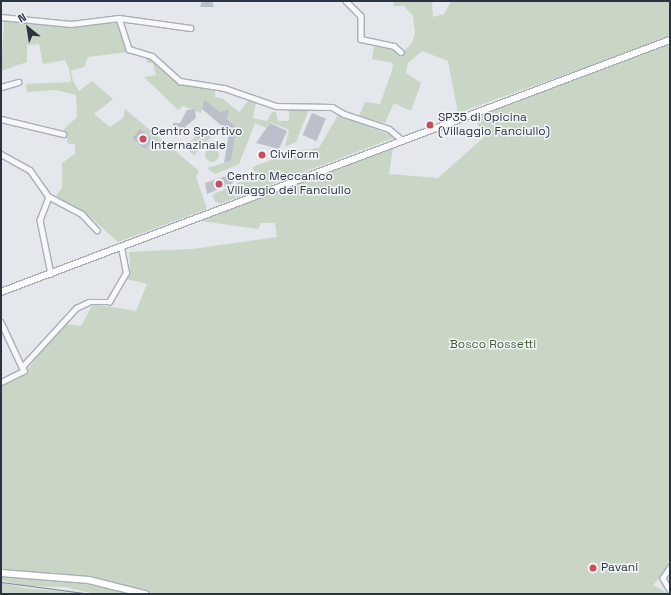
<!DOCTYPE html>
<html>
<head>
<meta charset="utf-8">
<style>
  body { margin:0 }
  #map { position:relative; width:671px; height:595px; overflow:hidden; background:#e4e7ec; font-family:"Space Grotesk",sans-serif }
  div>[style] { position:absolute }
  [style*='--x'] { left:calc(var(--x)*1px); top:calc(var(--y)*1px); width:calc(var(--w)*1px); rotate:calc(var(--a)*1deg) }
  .green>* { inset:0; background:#c9d6c5; transform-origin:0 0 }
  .round { border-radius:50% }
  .building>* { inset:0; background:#bbc0ca; transform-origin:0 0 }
  .roads { filter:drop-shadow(1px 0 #a9aeb7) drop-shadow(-1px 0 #a9aeb7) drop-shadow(0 1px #a9aeb7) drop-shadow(0 -1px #a9aeb7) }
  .minor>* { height:4.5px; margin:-2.25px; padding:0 2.25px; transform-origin:2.25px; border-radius:2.25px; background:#f7f8fa }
  .major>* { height:5.5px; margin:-2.75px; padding:0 2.75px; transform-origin:2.75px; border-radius:2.75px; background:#fff }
  .tram>* { height:1px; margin:-0.5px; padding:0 0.5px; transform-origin:0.5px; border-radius:0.5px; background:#7d8696 }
  .dots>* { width:11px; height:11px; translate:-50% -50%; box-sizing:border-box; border:2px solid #f4f6f9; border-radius:50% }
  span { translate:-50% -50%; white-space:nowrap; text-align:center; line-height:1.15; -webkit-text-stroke:3px #f4f6f9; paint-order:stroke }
  .poi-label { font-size:12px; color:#2b3445 }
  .left { translate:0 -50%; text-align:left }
  .park-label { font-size:12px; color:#3f6138 }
  .frame { position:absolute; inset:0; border:2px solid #2b3445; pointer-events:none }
  .north { position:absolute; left:8px; top:8px; width:40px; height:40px; -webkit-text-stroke:3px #f4f6f9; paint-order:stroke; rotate:330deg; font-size:11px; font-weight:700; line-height:16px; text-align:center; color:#2b3445 }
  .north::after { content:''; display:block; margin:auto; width:14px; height:18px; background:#2b3445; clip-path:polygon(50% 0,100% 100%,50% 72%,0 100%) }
</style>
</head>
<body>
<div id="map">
  <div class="green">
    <div style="clip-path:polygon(394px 1px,432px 1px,433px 17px,444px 14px,451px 1px,670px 1px,670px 37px,458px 113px,448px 61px,422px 51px,408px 63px,406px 73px,421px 83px,411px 111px,394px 103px,385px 123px,359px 116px,365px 102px,380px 104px,392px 71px,393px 63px,372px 59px,374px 46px,394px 48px,400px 55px,412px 43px,415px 33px,413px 16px,404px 6px,393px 6px)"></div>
    <div style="clip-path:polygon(4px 20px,74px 27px,118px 22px,128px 52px,88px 57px,84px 67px,71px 71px,73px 81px,79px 91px,92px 81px,113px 99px,94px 114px,110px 127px,123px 118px,125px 109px,199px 171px,196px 177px,207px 209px,118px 242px,89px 216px,56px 196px,62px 188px,62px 163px,75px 154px,75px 144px,68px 144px,64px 129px,77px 117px,76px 95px,56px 90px,27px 92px,26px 84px,71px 82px,69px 69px,65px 60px,43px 64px,39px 44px,27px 45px,27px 62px,1px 71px)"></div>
    <div style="clip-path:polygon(670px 44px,670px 567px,653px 585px,669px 594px,152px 594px,95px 579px,1px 570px,1px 385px,25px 373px,54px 335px,67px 324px,81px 326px,93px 304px,136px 311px,147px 284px,126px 279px,130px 269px,129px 252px,192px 249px,277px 237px,275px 223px,261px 223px,258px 229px,201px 221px,393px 148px,389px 174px,438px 178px,483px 138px,475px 115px)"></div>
    <div style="clip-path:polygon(146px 56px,183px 85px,215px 89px,215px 97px,223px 99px,239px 112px,248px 101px,256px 103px,253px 118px,267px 121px,272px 112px,276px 112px,278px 121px,289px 121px,289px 109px,309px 109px,296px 142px,285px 147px,289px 130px,270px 122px,266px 128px,255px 123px,239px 164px,215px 174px,207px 168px,224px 163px,235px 135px,243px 131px,227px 119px,228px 109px,220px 112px,204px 99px,201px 113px,183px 106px,178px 110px,144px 77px,156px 75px,153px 63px,147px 63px)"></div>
    <div style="clip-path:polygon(338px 115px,396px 137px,220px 204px,215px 201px,212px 195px,250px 177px,253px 167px,294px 151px,319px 148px)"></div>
    <div style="left:202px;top:129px;width:12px;height:25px;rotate:42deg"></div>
    <div class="round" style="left:205px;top:148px;width:14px;height:14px"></div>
    <div style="clip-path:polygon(1px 576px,76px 582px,135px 594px,95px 594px,65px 587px,25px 586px,1px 580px)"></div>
    <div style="clip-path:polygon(1px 583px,25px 588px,85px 594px,1px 594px)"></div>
  </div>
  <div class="building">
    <div style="clip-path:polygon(202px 1px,212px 1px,214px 7px,200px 7px)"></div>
    <div style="clip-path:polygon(204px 99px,220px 112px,229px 109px,227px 119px,243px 132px,235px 135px,231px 160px,224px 163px,229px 132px,202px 109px)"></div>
    <div style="clip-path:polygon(195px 109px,196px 118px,185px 127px,186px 134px,174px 135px,173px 123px,180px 123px,187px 110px)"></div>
    <div style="left:312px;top:113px;width:15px;height:24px;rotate:23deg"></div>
    <div style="clip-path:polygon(270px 123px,287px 131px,279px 149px,256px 143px)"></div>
    <div style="left:140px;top:129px;width:17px;height:12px;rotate:40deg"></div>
    <div style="clip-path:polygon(230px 175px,233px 183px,207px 194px,205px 183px)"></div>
  </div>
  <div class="roads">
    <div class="minor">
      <div style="--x:346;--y:1;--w:21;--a:45"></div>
      <div style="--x:361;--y:16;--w:23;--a:90"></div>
      <div style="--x:361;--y:39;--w:34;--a:12"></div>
      <div style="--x:394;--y:46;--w:9;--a:41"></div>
      <div style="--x:1;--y:17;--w:70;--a:5.7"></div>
      <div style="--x:71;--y:24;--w:48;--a:-7.1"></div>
      <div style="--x:119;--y:18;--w:33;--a:72"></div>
      <div style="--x:129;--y:49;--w:24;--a:17"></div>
      <div style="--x:152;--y:56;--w:38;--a:42"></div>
      <div style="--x:180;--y:81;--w:45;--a:9"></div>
      <div style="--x:224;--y:88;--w:55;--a:19.1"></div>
      <div style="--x:276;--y:106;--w:56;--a:1"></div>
      <div style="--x:332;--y:107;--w:14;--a:30"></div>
      <div style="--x:344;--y:114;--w:47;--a:18.4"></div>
      <div style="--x:389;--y:129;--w:17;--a:40"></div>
      <div style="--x:119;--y:18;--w:72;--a:8"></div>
      <div style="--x:1;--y:87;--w:18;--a:-16"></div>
      <div style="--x:1;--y:119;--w:64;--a:13.6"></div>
      <div style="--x:1;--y:154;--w:33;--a:29"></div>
      <div style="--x:30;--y:170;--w:32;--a:55"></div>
      <div style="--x:48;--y:196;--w:38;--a:28"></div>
      <div style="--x:82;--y:214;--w:22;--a:47"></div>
      <div style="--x:49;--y:197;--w:25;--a:111"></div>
      <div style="--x:40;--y:220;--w:55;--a:78.5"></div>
      <div style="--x:1;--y:322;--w:50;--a:65"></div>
      <div style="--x:1;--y:382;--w:25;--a:-26"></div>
      <div style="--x:24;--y:371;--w:4;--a:-117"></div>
      <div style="--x:22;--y:367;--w:80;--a:-47.5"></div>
      <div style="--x:76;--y:308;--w:14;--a:-25"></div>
      <div style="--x:89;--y:302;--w:20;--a:0"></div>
      <div style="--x:109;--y:302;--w:34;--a:-60"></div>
      <div style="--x:126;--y:273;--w:26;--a:-101"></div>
      <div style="--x:670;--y:568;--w:12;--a:125"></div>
      <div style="--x:663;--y:578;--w:14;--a:60"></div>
    </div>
    <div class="major">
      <div style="--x:1;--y:292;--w:715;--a:-20.64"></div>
      <div style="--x:1;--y:573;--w:88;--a:4.5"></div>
      <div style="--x:89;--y:580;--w:58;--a:14"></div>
    </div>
  </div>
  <div class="tram">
    <div style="--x:1;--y:582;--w:91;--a:7.6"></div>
  </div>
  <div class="dots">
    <div style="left:430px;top:125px;background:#d1495b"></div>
    <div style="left:143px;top:139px;background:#d1495b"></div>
    <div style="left:262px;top:155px;background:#d1495b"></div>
    <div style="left:219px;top:184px;background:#d1495b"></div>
    <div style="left:593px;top:568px;background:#d1495b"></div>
  </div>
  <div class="poi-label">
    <span class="left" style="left:438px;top:125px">SP35 di Opicina<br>(Villaggio Fanciullo)</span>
    <span class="left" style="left:151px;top:139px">Centro Sportivo<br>Internazinale</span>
    <span class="left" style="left:270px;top:155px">CiviForm</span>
    <span class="left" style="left:227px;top:184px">Centro Meccanico<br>Villaggio del Fanciullo</span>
    <span class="left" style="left:601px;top:568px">Pavani</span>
  </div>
  <div class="park-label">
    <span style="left:493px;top:345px">Bosco Rossetti</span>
  </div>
  <div class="frame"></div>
  <div class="north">N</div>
</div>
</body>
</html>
